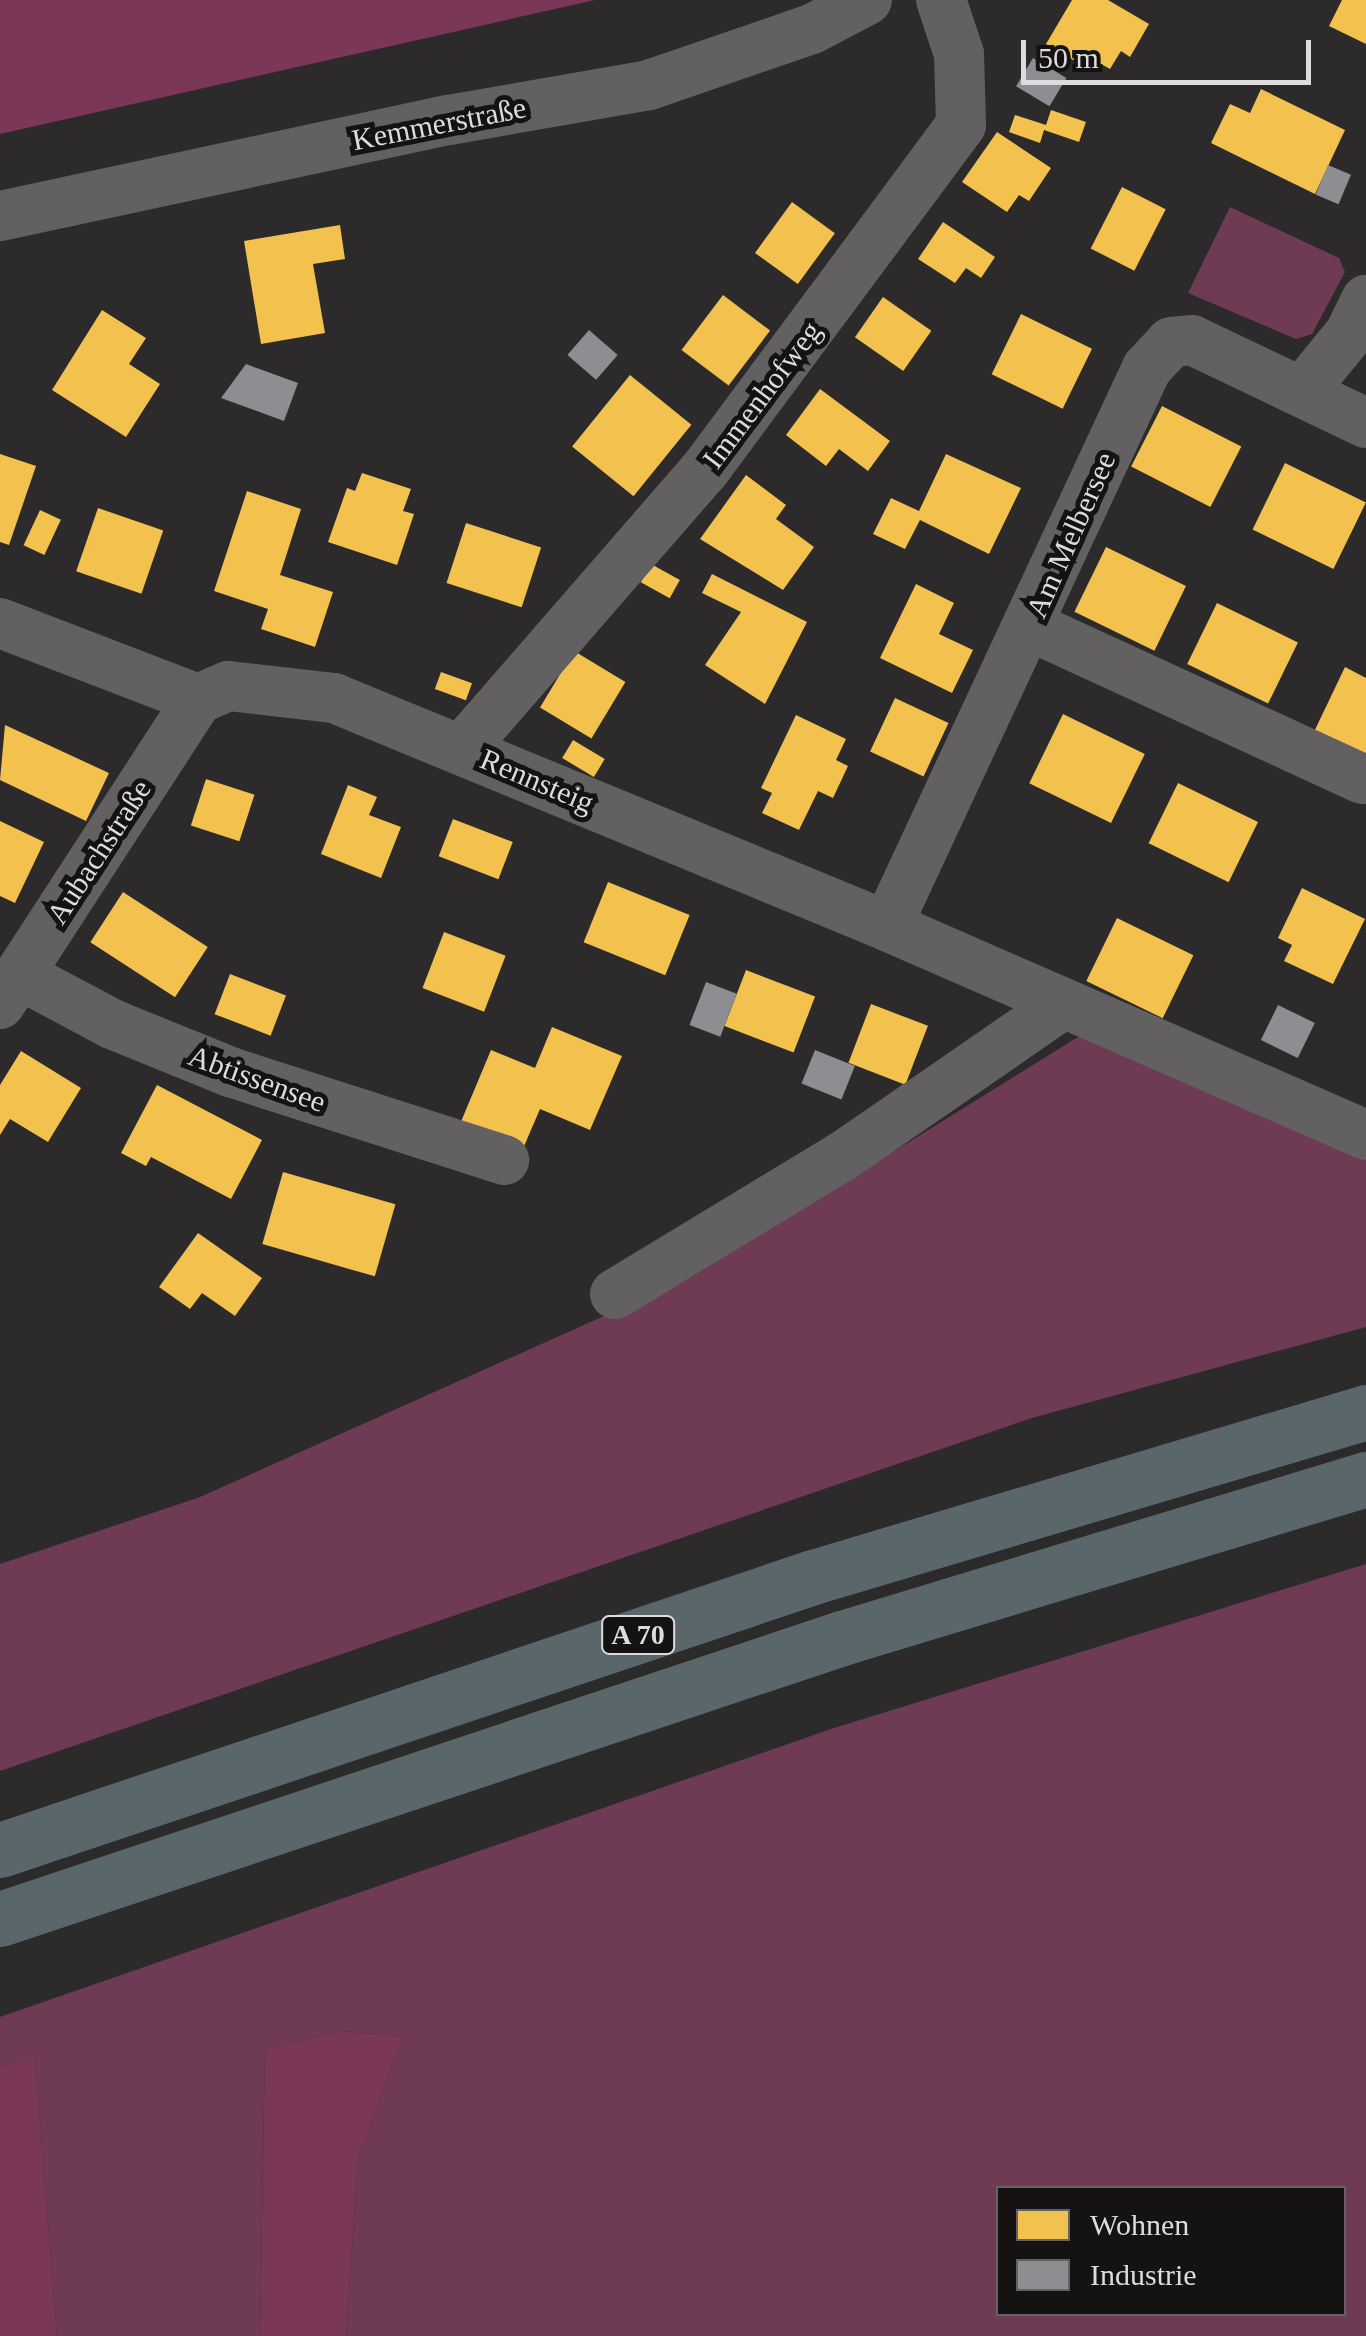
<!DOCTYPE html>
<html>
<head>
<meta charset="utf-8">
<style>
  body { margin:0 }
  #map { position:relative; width:1366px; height:2336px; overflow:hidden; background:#2c2a2b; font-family:Georgia,serif }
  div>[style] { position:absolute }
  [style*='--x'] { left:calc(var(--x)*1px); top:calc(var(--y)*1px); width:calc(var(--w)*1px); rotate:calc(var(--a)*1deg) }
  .green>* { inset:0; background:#6f3a53 }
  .forest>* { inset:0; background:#7a3758 }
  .homes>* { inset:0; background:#f2c14e; transform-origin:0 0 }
  .industry>* { inset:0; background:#8d8d92; transform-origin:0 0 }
  .minor>* { height:50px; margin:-25px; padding:0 25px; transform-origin:25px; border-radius:25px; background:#626061 }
  .highway>* { height:55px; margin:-27.5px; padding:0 27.5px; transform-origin:27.5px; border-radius:27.5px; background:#59676a }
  span { translate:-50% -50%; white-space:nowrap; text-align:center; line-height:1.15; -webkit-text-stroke:10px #141213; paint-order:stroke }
  .shield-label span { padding:2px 8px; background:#141213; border:2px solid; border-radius:8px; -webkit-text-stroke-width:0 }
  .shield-label { font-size:28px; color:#dedbdc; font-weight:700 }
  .street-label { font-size:30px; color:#dedbdc }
  .legend { position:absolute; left:996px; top:2186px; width:350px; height:130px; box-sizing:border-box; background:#141213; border:2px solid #656263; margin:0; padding:12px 18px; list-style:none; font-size:30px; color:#dedbdc }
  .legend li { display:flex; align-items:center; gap:20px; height:50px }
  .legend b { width:50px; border:2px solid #656263 }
  .scale { position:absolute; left:1021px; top:40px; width:290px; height:45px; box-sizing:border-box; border:5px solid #dedbdc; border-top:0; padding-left:12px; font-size:30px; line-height:35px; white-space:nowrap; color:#dedbdc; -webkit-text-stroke:8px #141213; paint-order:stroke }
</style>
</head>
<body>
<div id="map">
  <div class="green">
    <div style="clip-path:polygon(1230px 207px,1339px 258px,1345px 272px,1312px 334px,1296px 339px,1188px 293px)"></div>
    <div style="clip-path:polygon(1086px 1032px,1366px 1147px,1366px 1327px,1032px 1418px,0 1771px,0 1564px,200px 1497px,693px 1276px)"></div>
    <div style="clip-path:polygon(evenodd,1366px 1564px,1366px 2336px,346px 2336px,358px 2159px,403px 2036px,341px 2031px,265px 2049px,260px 2336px,57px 2336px,35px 2059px,0 2068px,0 2017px,834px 1728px,1366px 1564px,998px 2188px,1344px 2188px,1344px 2314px,998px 2314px,998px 2188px)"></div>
  </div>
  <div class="forest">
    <div style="clip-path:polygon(0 0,595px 0,0 134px)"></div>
    <div style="clip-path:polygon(341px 2031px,403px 2036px,358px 2159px,346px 2336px,260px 2336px,265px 2049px)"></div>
    <div style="clip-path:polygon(35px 2058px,57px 2336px,0 2336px,0 2068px)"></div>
  </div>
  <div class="homes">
    <div style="clip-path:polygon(1072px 0,1108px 0,1149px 24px,1130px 57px,1121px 51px,1110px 69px,1092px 59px,1087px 68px,1046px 44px)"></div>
    <div style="clip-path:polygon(1342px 0,1366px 0,1366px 44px,1329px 26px)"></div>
    <div style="clip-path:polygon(1261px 89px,1345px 130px,1315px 194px,1211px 143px,1230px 104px,1250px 113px)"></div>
    <div style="clip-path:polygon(1051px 110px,1086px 122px,1079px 142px,1044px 130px,1040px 143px,1009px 132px,1015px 115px,1046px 125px)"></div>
    <div style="clip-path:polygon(997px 132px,1051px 168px,1029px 201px,1019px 195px,1007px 212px,962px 182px)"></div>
    <div style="left:1122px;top:187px;width:49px;height:69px;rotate:27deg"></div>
    <div style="left:792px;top:202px;width:53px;height:63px;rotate:36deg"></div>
    <div style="clip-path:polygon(943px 222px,995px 257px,981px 278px,966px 268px,955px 283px,918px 259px)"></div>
    <div style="clip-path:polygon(340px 225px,345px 259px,313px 264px,325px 333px,261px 344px,244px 241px)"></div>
    <div style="left:723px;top:295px;width:59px;height:69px;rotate:37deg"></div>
    <div style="left:883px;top:297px;width:59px;height:49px;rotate:35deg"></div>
    <div style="clip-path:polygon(102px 310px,146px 338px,129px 364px,160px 384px,126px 437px,52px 390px)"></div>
    <div style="left:1021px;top:314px;width:79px;height:67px;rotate:26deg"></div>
    <div style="left:630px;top:375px;width:79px;height:92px;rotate:39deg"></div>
    <div style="clip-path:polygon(820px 389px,890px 441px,868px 471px,839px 449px,826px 466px,786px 435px)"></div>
    <div style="left:1162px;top:406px;width:89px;height:68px;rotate:27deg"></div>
    <div style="clip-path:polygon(0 454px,36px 466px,9px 545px,0 542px)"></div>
    <div style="clip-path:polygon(946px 454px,1021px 488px,989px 554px,920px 520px,905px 549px,873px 534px,891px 498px,919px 511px)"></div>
    <div style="left:1285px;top:463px;width:90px;height:74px;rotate:26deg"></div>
    <div style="clip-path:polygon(362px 473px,411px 489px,403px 511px,414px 514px,397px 565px,328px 542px,347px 488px,355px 491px)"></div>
    <div style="clip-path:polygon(746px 475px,786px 505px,776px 519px,814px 547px,783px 590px,700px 539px)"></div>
    <div style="clip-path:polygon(247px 491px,301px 509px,280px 575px,333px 592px,315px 647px,261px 629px,268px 609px,214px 591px)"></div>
    <div style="left:98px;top:508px;width:69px;height:67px;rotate:19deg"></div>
    <div style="left:40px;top:510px;width:23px;height:39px;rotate:25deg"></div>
    <div style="left:466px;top:523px;width:79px;height:63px;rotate:18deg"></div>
    <div style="left:1106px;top:547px;width:89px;height:72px;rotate:26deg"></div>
    <div style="left:651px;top:564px;width:33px;height:21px;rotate:29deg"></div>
    <div style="clip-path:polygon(712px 574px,807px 622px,765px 704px,705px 665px,741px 612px,702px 593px)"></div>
    <div style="clip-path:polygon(916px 584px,954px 603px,939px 634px,973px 650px,952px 693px,880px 658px)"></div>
    <div style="left:1217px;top:603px;width:90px;height:68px;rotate:26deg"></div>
    <div style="left:574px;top:651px;width:60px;height:66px;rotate:31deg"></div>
    <div style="clip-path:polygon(1345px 667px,1366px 678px,1366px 762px,1312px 736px)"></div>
    <div style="left:441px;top:672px;width:33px;height:18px;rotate:20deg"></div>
    <div style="left:895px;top:698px;width:59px;height:59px;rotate:25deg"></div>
    <div style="left:1063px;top:714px;width:91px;height:77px;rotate:26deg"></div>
    <div style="clip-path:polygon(796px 715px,846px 739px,836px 760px,848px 766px,833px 798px,818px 791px,799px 830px,762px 813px,772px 793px,761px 788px)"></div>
    <div style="clip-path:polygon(5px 725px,109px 773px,86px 821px,0 780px)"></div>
    <div style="left:573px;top:740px;width:37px;height:21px;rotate:31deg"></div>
    <div style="left:206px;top:779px;width:51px;height:49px;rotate:18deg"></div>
    <div style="left:1178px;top:783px;width:89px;height:67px;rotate:26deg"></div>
    <div style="clip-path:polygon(348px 785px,377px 797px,369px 815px,401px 827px,381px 878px,321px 854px)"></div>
    <div style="left:453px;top:819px;width:64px;height:40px;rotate:21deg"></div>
    <div style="clip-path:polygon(0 821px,44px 842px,15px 903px,0 896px)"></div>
    <div style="left:608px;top:882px;width:88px;height:65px;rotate:22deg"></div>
    <div style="clip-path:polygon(1302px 888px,1365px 919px,1333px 984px,1284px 961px,1292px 945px,1278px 938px)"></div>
    <div style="left:123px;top:892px;width:101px;height:60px;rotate:33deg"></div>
    <div style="left:1117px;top:918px;width:85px;height:70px;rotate:26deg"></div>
    <div style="left:444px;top:932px;width:66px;height:60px;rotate:21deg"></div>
    <div style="left:746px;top:970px;width:74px;height:60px;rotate:21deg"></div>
    <div style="left:230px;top:974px;width:60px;height:43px;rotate:21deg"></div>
    <div style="left:871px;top:1004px;width:61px;height:63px;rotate:21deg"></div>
    <div style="clip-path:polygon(552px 1027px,622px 1056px,590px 1130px,540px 1109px,522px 1151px,460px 1124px,491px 1050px,535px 1068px)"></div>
    <div style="clip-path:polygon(21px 1051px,81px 1088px,48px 1142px,10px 1119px,0 1135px,0 1085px)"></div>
    <div style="clip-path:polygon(157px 1085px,262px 1140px,231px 1199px,151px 1157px,146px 1166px,121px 1153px)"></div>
    <div style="left:283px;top:1172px;width:117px;height:75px;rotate:16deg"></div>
    <div style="clip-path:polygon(198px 1233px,262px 1278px,235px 1316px,202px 1293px,190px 1309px,159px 1287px)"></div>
  </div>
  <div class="industry">
    <div style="left:1033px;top:58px;width:39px;height:33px;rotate:31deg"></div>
    <div style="left:1328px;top:165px;width:25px;height:32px;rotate:23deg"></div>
    <div style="left:589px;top:330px;width:38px;height:33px;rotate:41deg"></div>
    <div style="clip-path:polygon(246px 364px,298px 383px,284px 421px,221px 398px)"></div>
    <div style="left:706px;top:982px;width:33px;height:46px;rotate:21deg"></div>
    <div style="left:1278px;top:1005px;width:41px;height:39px;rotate:26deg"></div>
    <div style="left:815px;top:1050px;width:43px;height:36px;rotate:22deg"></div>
  </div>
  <div class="minor">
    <div style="--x:0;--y:216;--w:459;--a:-12.1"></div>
    <div style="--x:449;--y:120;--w:203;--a:-9.9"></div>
    <div style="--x:649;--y:85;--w:172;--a:-19"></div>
    <div style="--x:812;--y:29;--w:62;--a:-27.8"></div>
    <div style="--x:1302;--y:392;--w:76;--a:-50.9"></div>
    <div style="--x:1350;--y:333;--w:37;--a:-64"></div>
    <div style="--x:0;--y:623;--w:212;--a:21"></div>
    <div style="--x:198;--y:699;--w:33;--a:-23"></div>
    <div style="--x:228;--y:686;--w:107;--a:6.5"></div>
    <div style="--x:334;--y:698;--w:598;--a:22.41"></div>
    <div style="--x:887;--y:926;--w:523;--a:23.57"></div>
    <div style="--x:1030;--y:626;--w:366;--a:24.7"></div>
    <div style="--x:462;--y:749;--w:369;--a:-49"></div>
    <div style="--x:704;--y:471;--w:431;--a:-53.4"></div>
    <div style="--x:961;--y:125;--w:71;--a:-91.6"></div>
    <div style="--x:959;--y:54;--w:57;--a:-108.4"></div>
    <div style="--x:887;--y:926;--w:616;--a:-65.02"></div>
    <div style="--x:1147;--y:368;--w:35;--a:-47"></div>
    <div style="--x:1171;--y:342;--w:21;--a:-5"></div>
    <div style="--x:1192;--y:340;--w:193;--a:25.5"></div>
    <div style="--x:20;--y:975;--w:104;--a:28"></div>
    <div style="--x:112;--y:1024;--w:127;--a:22.1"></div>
    <div style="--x:230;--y:1072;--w:288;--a:17.8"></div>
    <div style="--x:0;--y:1004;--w:364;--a:-57"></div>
    <div style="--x:615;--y:1294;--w:267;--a:-31.2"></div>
    <div style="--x:843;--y:1156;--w:266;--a:-34.6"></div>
  </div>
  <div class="highway">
    <div style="--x:0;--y:1850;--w:858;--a:-18.56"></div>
    <div style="--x:813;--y:1577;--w:577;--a:-16.61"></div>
    <div style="--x:0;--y:1919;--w:888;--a:-18.46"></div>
    <div style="--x:842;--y:1638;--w:548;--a:-16.88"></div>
  </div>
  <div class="shield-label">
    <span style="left:638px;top:1635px">A 70</span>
  </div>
  <div class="street-label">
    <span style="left:439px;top:124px;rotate:-11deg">Kemmerstraße</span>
    <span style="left:762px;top:395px;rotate:-53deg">Immenhofweg</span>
    <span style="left:1071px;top:535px;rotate:-66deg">Am Melbersee</span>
    <span style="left:537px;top:781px;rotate:23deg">Rennsteig</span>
    <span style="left:99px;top:852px;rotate:-57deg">Aubachstraße</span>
    <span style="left:257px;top:1079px;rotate:20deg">Abtissensee</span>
  </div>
  <ul class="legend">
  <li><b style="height:28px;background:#f2c14e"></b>Wohnen</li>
  <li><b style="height:28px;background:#8d8d92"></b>Industrie</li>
  </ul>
  <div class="scale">50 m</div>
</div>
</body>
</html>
